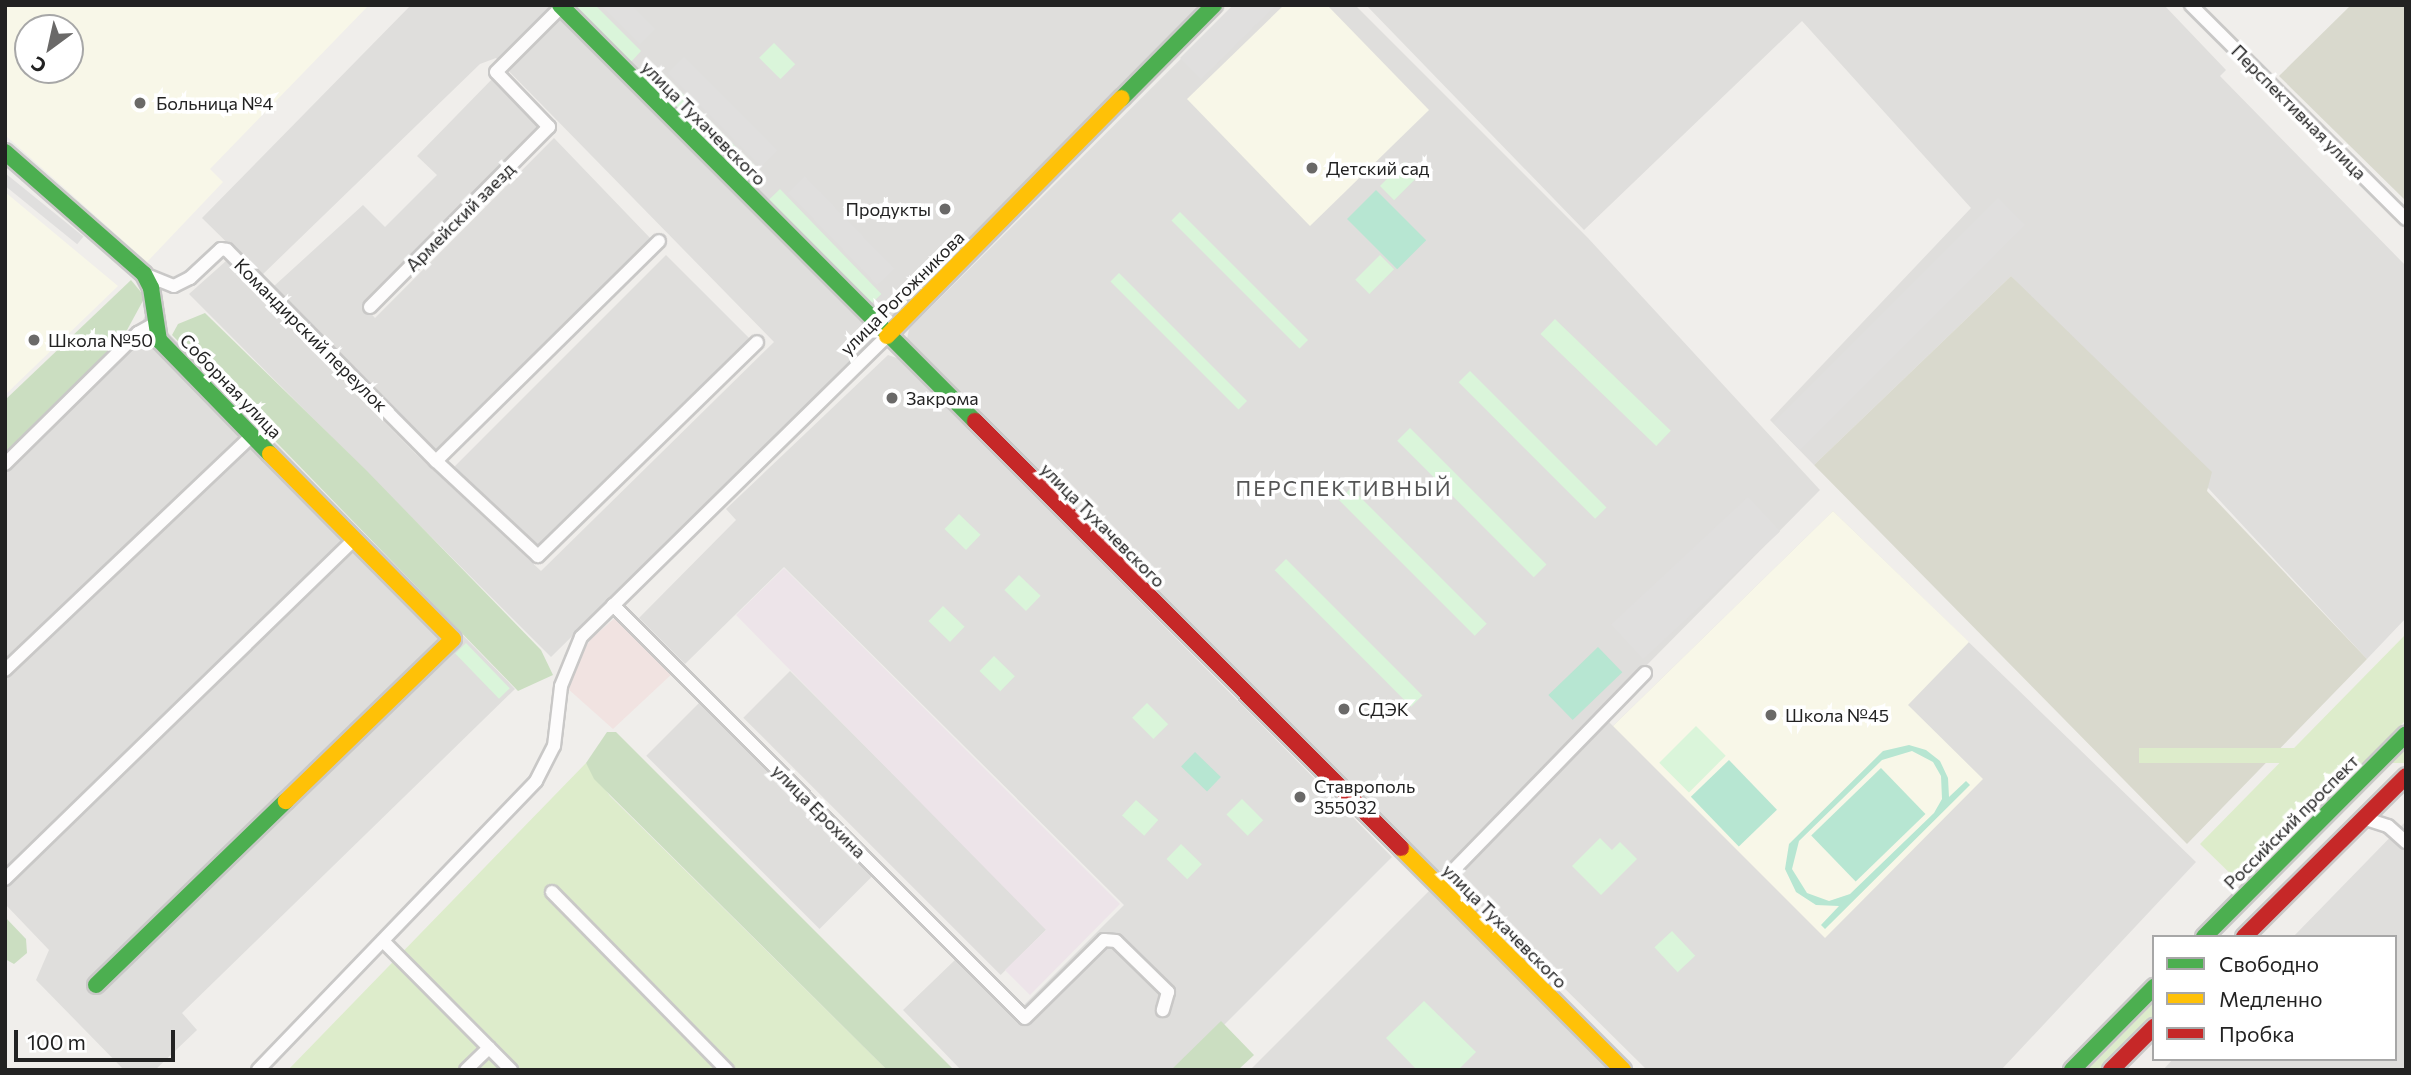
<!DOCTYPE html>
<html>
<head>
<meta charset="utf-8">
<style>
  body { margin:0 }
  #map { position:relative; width:2411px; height:1075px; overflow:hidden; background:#f0eeeb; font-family:Commissioner,sans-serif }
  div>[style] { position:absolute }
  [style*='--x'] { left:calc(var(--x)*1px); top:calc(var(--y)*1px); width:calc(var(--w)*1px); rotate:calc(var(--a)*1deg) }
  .residential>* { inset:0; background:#dfdedc; transform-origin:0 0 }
  .commercial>* { inset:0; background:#f1e3e1 }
  .industrial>* { inset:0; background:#ede4e9 }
  .education>* { inset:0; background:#f8f7e8 }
  .construction>* { inset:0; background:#d9d9cd }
  .grass>* { inset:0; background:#ddeccb; transform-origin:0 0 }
  .forest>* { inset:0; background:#cbdec1 }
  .park>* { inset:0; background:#daf5da; transform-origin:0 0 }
  .pitch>* { inset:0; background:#b7e6d2; transform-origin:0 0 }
  .parking>* { inset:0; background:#e0dfde; transform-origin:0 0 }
  .roads { filter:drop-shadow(2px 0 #c9c8c7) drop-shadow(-2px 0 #c9c8c7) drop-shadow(0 2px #c9c8c7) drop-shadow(0 -2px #c9c8c7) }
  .street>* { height:12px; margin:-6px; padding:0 6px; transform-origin:6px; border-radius:6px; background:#fdfcfc }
  .fast>* { height:16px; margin:-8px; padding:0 8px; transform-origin:8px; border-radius:8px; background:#4caf50 }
  .slow>* { height:16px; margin:-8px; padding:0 8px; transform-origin:8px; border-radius:8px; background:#ffc107 }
  .jam>* { height:16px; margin:-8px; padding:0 8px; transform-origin:8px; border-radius:8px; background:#c62828 }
  .dots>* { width:19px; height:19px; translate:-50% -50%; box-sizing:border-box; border:4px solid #fff; border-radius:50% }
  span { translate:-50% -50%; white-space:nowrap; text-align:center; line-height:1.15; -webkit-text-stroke:7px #fff; paint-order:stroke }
  .poi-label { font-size:18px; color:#222 }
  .left { translate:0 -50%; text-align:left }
  .right { translate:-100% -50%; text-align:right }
  .street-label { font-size:18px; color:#222 }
  .quarter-label { font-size:21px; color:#555; letter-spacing:2px }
  .frame { position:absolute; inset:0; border:7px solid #222; pointer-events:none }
  .legend { position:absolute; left:2152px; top:935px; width:245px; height:126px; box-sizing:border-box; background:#fff; border:2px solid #a7a7a7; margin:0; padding:9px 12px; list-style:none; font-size:21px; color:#222 }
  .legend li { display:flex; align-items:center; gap:14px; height:35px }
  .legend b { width:35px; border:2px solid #a7a7a7 }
  .north { position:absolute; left:14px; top:14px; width:70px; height:70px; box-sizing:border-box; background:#fff; border:2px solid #a7a7a7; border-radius:50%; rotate:213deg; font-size:19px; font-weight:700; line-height:28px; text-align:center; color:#222 }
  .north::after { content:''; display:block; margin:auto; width:24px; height:32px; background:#6a6968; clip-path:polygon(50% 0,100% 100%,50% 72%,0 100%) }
  .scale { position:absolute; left:14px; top:1030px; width:161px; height:32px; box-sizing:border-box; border:4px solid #222; border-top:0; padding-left:9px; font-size:21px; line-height:24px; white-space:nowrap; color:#222; -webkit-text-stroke:5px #fff; paint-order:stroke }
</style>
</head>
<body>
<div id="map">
  <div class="residential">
    <div style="clip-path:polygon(411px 5px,546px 5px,876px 337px,551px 657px,189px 294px,226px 261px,416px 454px,541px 571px,774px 342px,496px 58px,480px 64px,261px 276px,202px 218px)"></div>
    <div style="clip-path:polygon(573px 5px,1205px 5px,898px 317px,886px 320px)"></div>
    <div style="clip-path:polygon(1235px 5px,1355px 5px,1588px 238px,1820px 490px,1448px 866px,1437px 872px,907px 339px,909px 329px)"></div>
    <div style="clip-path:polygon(1366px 5px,2164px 5px,2226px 70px,2220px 76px,2406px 266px,2406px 618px,2367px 659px,2011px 276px,1814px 465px,1770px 420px,1971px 208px,1802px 21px,1584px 230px)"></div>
    <div style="clip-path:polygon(495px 76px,542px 124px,362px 304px,375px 318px,554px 138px,651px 239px,437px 452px,273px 287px,363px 205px,385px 227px,437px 175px,417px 156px)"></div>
    <div style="left:666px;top:255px;width:120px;height:299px;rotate:45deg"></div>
    <div style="clip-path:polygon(147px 311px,515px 689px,182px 1013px,197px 1030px,155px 1070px,124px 1070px,36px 980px,49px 950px,5px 904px,5px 461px,139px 329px)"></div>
    <div style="clip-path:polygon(888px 355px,900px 359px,1392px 857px,1179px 1070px,961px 1070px,903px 1010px,956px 959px,1012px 1017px,1124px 905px,784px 567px,685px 664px,639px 618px,736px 520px,726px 509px)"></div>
    <div style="clip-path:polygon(1833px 511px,2196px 862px,2001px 1070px,1647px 1070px,1453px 878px,1607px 720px,1613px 726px)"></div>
    <div style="left:790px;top:671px;width:364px;height:66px;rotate:45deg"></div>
    <div style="left:700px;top:702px;width:245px;height:76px;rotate:45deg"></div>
    <div style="clip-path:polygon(2406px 821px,2406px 1070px,2163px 1070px,2173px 1059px,2395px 1059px,2395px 937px,2293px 937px)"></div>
    <div style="clip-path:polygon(1430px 890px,1610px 1070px,1250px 1070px)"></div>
  </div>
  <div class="commercial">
    <div style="clip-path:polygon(617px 616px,674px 672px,613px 729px,567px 688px,575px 663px,591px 639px)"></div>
  </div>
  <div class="industrial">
    <div style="clip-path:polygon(784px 568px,1120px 904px,1030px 995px,1005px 970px,1046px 930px,736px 615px)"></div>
  </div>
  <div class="education">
    <div style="clip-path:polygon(evenodd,5px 5px,369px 5px,210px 169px,223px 182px,147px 262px,5px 135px,5px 5px,28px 28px,70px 28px,70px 70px,28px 70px,28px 28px)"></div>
    <div style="clip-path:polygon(1284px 5px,1327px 5px,1429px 110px,1310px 226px,1187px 99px)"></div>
    <div style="clip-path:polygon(5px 192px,118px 286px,5px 395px)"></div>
    <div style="clip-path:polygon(1833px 511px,1969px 642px,1908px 705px,1983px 779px,1825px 938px,1613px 726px)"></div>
  </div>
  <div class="construction">
    <div style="clip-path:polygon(2351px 5px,2406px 5px,2406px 201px,2279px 76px)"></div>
    <div style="clip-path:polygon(2011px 276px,2212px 472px,2207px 491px,2367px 659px,2187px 844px,1814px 465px)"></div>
  </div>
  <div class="grass">
    <div style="clip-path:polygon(2406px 634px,2406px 720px,2242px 885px,2200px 844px)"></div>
    <div style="left:2406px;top:748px;width:15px;height:267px;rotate:90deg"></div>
    <div style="clip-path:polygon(586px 763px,610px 796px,887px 1070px,288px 1070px)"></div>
    <div style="clip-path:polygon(2154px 1002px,2154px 1017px,2102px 1070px,2087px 1070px)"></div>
  </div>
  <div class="forest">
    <div style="clip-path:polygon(131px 280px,145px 297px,120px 343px,5px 457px,5px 400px)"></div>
    <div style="clip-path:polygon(205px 313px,366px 470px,541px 650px,553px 675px,518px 691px,172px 335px,178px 324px)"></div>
    <div style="clip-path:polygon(607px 732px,616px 732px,954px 1070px,887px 1070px,594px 779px,586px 763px)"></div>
    <div style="clip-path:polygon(5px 917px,26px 939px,27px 953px,14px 964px,5px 959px)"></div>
    <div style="clip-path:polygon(1221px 1021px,1254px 1055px,1238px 1070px,1171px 1070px)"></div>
  </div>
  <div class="park">
    <div style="clip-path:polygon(573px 5px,595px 5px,641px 51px,630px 63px)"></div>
    <div style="left:774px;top:43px;width:30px;height:21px;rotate:45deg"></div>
    <div style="left:659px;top:70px;width:140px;height:17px;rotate:45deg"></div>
    <div style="left:1404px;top:162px;width:20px;height:34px;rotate:45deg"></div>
    <div style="left:780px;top:189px;width:146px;height:17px;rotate:46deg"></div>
    <div style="left:1180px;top:212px;width:181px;height:12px;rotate:45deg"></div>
    <div style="left:1380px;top:255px;width:20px;height:35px;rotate:45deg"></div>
    <div style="left:1119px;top:273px;width:181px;height:12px;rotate:45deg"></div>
    <div style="left:1555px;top:319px;width:161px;height:21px;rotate:44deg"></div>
    <div style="left:1470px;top:371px;width:193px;height:16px;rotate:45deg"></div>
    <div style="left:1410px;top:428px;width:193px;height:18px;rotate:45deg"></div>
    <div style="left:1351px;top:488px;width:192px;height:17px;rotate:45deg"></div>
    <div style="left:959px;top:514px;width:30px;height:21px;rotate:44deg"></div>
    <div style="left:1286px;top:559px;width:193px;height:16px;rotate:45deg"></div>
    <div style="left:1019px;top:575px;width:30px;height:21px;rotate:44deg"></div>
    <div style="left:943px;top:606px;width:30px;height:21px;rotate:44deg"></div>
    <div style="left:466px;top:643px;width:63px;height:15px;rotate:46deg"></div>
    <div style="left:994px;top:656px;width:29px;height:21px;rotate:44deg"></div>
    <div style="left:1147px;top:703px;width:30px;height:21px;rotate:45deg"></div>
    <div style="left:1696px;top:726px;width:42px;height:52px;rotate:45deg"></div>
    <div style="left:1242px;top:799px;width:30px;height:22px;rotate:45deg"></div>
    <div style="left:1136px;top:800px;width:30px;height:21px;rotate:42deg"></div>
    <div style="clip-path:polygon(1600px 838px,1612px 850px,1620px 842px,1637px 859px,1601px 895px,1572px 866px)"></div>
    <div style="left:1181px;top:844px;width:29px;height:21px;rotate:44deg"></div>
    <div style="left:1672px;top:931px;width:34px;height:24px;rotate:47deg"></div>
    <div style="clip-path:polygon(1424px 1001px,1476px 1052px,1458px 1070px,1417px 1070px,1386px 1038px)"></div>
  </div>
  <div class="pitch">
    <div style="left:1376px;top:190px;width:71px;height:41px;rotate:45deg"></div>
    <div style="left:1598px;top:647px;width:35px;height:69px;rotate:46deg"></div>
    <div style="clip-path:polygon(evenodd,1909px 745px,1926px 750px,1940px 761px,1948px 778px,1949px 797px,1966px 781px,1970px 785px,1825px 929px,1821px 925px,1839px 906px,1816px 905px,1796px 892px,1785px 869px,1789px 844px,1883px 751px,1909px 745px,1912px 751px,1933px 762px,1941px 776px,1942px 799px,1934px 813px,1850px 894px,1829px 901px,1807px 893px,1792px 869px,1799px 841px,1882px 760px,1912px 751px)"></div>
    <div style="left:1195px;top:752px;width:36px;height:20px;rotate:44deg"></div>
    <div style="left:1729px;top:760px;width:69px;height:53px;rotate:46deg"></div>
    <div style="left:1881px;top:768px;width:64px;height:97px;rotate:46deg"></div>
  </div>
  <div class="parking">
    <div style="clip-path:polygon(601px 5px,631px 5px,655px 29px,640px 44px)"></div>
    <div style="clip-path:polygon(1233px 5px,1276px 5px,1201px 79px,1180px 58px)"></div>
    <div style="left:684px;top:57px;width:132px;height:23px;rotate:45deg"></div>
    <div style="left:5px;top:173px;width:101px;height:10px;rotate:39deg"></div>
    <div style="left:805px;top:176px;width:129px;height:24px;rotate:46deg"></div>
    <div style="left:1998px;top:198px;width:38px;height:318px;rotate:45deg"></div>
    <div style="left:1748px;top:497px;width:47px;height:187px;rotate:47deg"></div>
  </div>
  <div class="roads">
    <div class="street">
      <div style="--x:2191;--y:5;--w:303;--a:44.9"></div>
      <div style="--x:144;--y:274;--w:32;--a:22"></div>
      <div style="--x:174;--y:286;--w:18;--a:-27"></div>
      <div style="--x:190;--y:278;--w:42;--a:-43.1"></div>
      <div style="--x:221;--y:249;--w:6;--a:9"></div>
      <div style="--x:227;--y:250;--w:297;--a:45.3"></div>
      <div style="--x:436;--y:461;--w:139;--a:43"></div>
      <div style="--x:538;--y:556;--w:306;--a:-44.3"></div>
      <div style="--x:370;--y:307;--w:254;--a:-45.2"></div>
      <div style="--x:549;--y:127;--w:76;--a:-133.9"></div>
      <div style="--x:496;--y:72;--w:92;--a:-45"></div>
      <div style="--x:436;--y:461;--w:313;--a:-44.6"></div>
      <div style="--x:5;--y:464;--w:187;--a:-44.6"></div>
      <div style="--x:138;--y:333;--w:18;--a:-29"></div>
      <div style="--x:613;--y:605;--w:583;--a:45.07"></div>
      <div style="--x:1025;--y:1018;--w:111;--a:-44.6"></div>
      <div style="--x:1104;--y:940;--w:12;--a:5"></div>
      <div style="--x:1116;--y:941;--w:73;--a:44.4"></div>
      <div style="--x:1168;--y:992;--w:19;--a:106"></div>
      <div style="--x:5;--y:670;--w:340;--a:-43.5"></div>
      <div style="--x:2363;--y:818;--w:26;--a:18"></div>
      <div style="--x:2388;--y:826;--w:24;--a:42"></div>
      <div style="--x:5;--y:879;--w:487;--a:-44.2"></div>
      <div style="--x:1438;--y:886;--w:297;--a:-45.8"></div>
      <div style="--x:552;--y:892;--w:250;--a:45.5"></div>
      <div style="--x:383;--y:941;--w:182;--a:45.2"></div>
      <div style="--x:258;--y:1070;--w:401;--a:-46.1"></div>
      <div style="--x:536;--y:781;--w:39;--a:-63"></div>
      <div style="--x:554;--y:746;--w:60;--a:-83.3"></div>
      <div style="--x:561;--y:686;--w:53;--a:-67.8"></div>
      <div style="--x:581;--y:637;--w:429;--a:-44.5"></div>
      <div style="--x:466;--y:1070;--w:32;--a:-44"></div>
    </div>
    <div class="fast">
      <div style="--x:560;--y:5;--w:588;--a:45.07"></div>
      <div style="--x:1122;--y:98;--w:131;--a:-45.3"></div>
      <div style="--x:5;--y:152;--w:185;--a:41.3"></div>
      <div style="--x:144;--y:274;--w:16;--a:63"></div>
      <div style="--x:151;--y:288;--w:53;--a:81.3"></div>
      <div style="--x:159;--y:340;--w:159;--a:45.8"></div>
      <div style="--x:2204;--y:937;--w:286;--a:-45.1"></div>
      <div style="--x:96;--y:985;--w:264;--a:-44.1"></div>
      <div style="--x:2072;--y:1070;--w:117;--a:-45.3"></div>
    </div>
    <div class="slow">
      <div style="--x:887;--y:336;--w:334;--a:-45.4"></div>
      <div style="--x:270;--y:454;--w:260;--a:45.3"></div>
      <div style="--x:453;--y:639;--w:233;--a:135.9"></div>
      <div style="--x:1401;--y:848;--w:314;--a:45"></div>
    </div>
    <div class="jam">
      <div style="--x:975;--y:421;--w:603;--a:45.07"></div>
      <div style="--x:2244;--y:937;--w:228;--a:-44.8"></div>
      <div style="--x:2111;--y:1070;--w:61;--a:-45"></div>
    </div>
  </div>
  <div class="dots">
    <div style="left:140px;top:103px;background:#6a6968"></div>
    <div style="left:1312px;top:168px;background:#6a6968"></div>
    <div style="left:945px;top:209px;background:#6a6968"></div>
    <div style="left:34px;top:340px;background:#6a6968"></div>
    <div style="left:892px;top:398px;background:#6a6968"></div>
    <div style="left:1344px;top:709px;background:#6a6968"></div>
    <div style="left:1771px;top:715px;background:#6a6968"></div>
    <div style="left:1300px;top:797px;background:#6a6968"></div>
  </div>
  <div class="poi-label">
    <span class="left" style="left:156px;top:103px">Больница №4</span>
    <span class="left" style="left:1326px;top:168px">Детский сад</span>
    <span class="right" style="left:931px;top:209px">Продукты</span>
    <span class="left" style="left:48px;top:340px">Школа №50</span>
    <span class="left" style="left:906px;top:398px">Закрома</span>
    <span class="left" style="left:1358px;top:709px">СДЭК</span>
    <span class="left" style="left:1785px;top:715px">Школа №45</span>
    <span class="left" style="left:1314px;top:797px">Ставрополь<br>355032</span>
  </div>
  <div class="street-label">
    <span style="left:2299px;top:112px;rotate:45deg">Перспективная улица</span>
    <span style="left:704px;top:123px;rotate:45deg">улица Тухачевского</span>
    <span style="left:460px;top:217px;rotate:-45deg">Армейский заезд</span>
    <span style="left:902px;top:293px;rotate:-45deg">улица Рогожникова</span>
    <span style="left:311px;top:335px;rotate:45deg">Командирский переулок</span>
    <span style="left:231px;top:386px;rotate:46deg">Соборная улица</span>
    <span style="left:1103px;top:525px;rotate:45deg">улица Тухачевского</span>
    <span style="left:819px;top:811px;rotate:45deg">улица Ерохина</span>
    <span style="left:2291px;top:822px;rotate:-45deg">Российский проспект</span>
    <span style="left:1505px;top:926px;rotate:45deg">улица Тухачевского</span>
  </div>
  <div class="quarter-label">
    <span style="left:1344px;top:488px">ПЕРСПЕКТИВНЫЙ</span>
  </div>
  <div class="frame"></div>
  <ul class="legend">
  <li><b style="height:9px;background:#4caf50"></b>Свободно</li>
  <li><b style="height:9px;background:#ffc107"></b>Медленно</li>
  <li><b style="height:9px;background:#c62828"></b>Пробка</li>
  </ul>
  <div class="north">С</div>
  <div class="scale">100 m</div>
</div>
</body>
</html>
